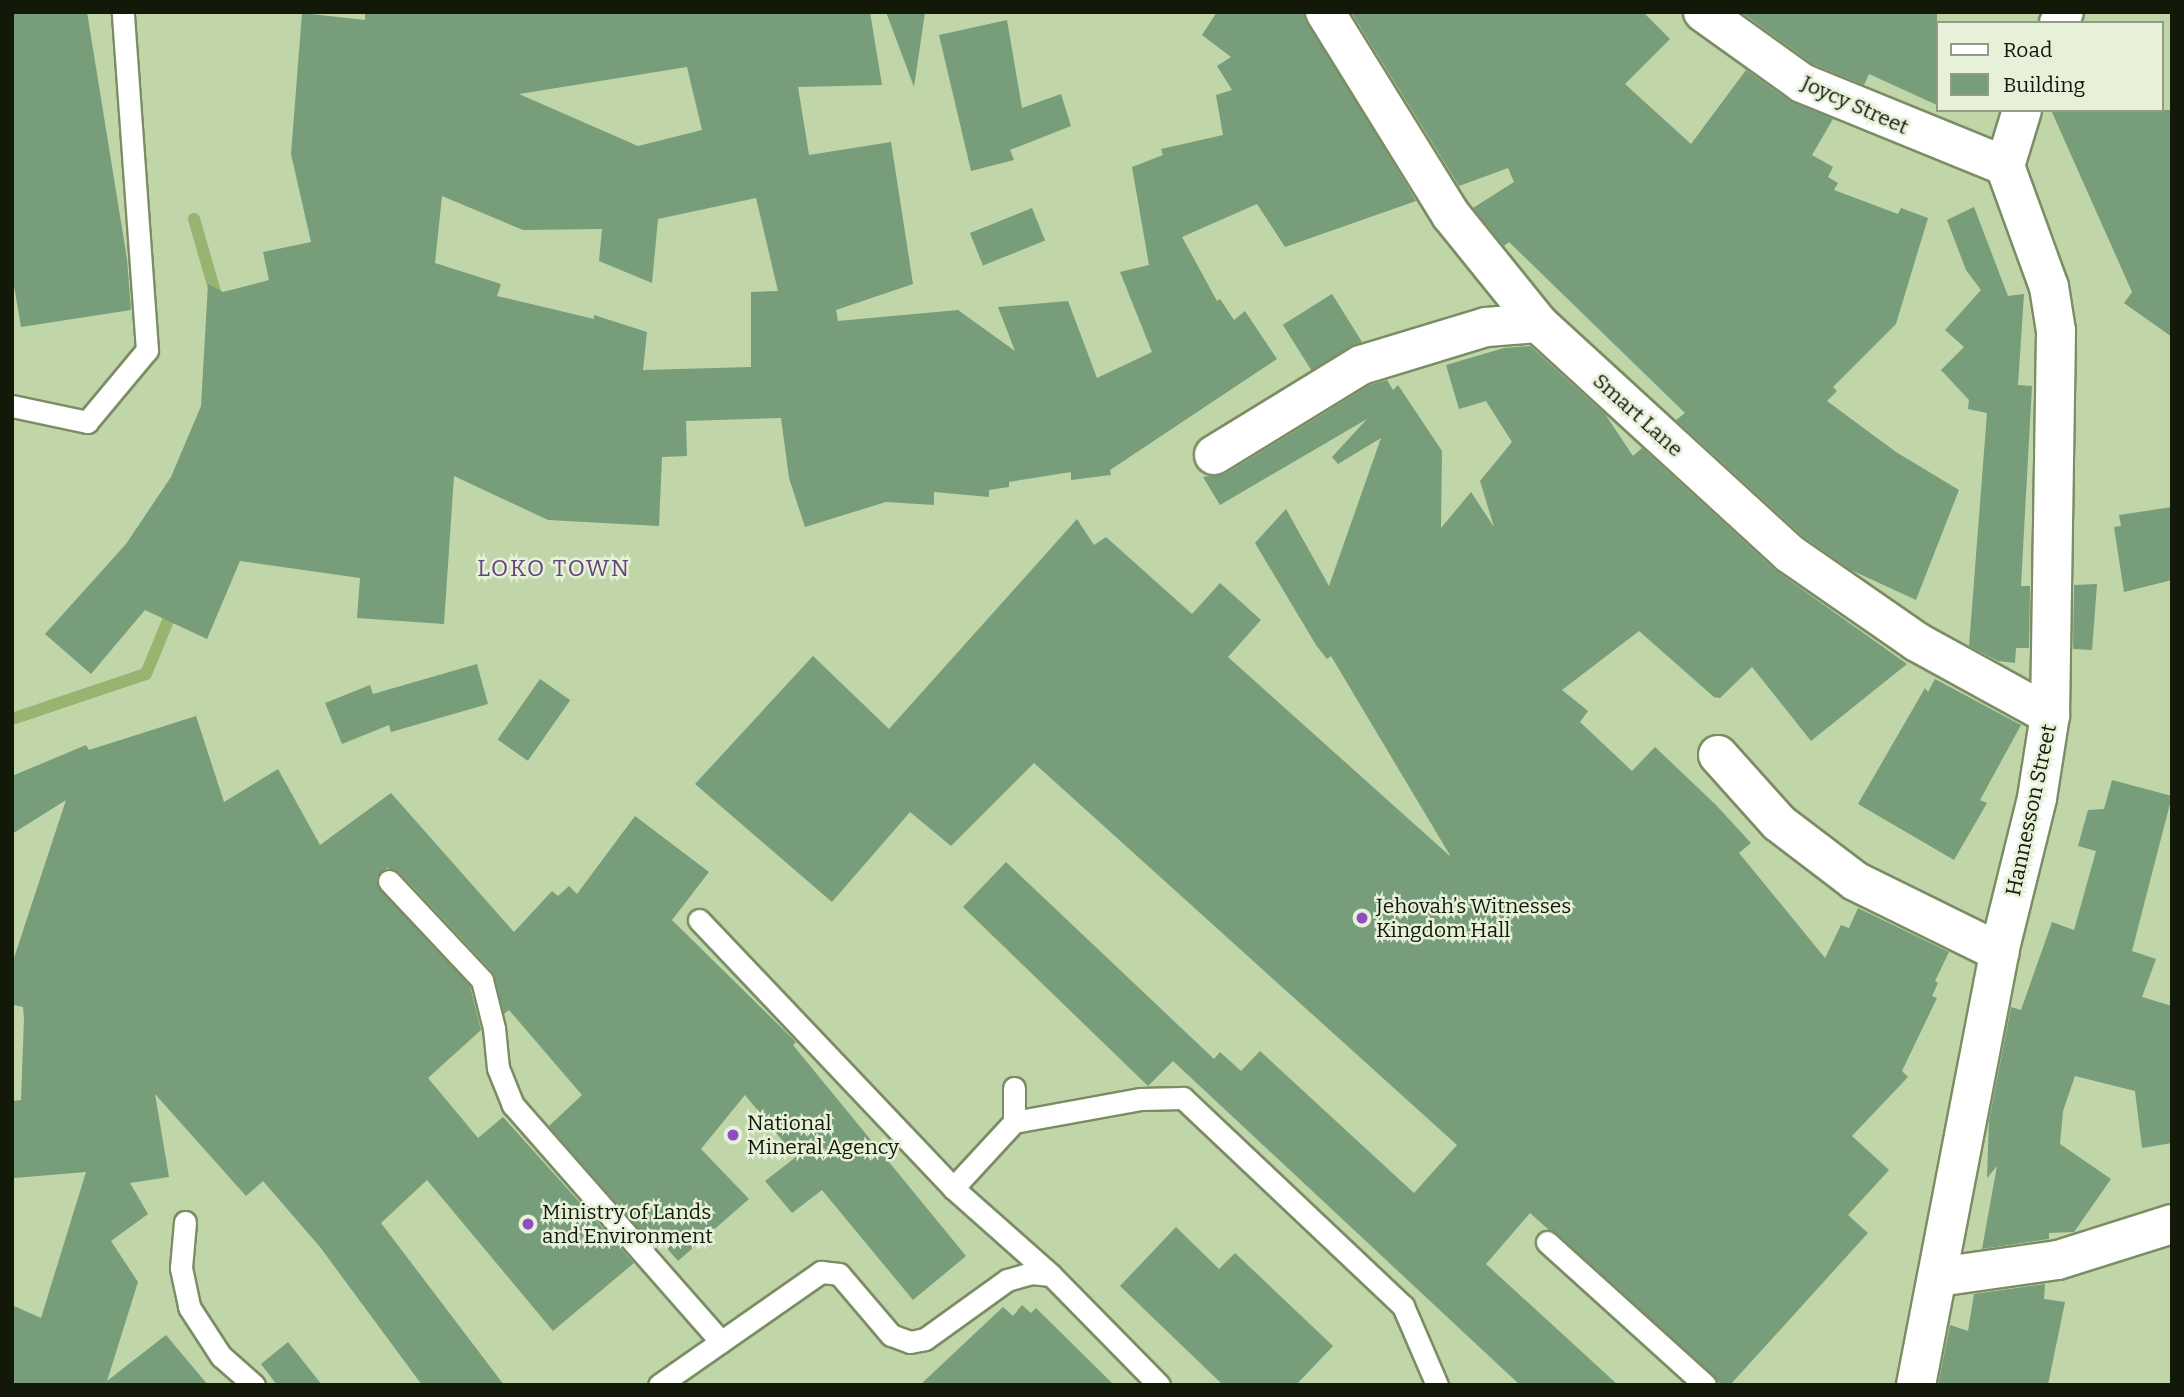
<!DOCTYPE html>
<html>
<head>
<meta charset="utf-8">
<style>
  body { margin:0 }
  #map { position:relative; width:2184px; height:1397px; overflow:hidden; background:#c0d5a8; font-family:Bitter,serif }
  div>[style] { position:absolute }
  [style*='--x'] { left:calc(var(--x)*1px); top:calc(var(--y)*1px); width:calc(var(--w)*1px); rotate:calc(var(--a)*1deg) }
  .stream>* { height:12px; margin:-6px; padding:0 6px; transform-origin:6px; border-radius:6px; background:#97b471 }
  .building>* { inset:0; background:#779d7b; transform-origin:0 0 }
  .roads { filter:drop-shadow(2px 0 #7b8d63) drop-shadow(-2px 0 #7b8d63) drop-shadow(0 2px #7b8d63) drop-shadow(0 -2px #7b8d63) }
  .lane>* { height:21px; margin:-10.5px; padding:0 10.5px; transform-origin:10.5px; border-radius:10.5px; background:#fff }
  .street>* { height:38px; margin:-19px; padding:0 19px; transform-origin:19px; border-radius:19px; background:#fff }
  .dots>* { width:19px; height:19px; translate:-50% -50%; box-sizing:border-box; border:4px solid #e7f1da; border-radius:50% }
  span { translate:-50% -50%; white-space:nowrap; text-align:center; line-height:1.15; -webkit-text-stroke:5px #e7f1da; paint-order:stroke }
  .street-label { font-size:21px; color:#131909 }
  .poi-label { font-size:21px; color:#131909 }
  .left { translate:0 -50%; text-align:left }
  .neighbourhood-label { font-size:23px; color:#62437e; letter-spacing:2px }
  .frame { position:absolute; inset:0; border:14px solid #131909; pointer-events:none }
  .legend { position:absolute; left:1936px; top:21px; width:228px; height:91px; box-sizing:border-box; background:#e7f1da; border:2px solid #929b86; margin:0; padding:9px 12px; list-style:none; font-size:21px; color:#131909 }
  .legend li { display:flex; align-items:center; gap:14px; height:35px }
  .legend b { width:35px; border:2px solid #929b86 }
</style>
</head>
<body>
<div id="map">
  <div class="stream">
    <div style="--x:194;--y:219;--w:86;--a:73.9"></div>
    <div style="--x:12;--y:719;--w:141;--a:-18.6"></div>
    <div style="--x:146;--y:674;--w:74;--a:-67.6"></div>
  </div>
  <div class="building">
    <div style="clip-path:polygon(12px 12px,87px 12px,127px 259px,131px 310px,21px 327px,12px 274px)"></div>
    <div style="clip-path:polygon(evenodd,365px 12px,870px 12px,882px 85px,798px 87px,809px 155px,891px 142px,913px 284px,836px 310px,838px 321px,958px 310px,1015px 351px,998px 307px,1068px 301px,1097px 378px,1152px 352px,1120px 272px,1149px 265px,1132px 167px,1163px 155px,1161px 149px,1223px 135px,1216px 95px,1232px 90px,1217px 66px,1231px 57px,1202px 35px,1217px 12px,1303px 12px,1416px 201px,1285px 247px,1257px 204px,1182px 237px,1217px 301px,1220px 299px,1234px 320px,1245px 311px,1277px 359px,1110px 470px,1111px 475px,1071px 480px,1071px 472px,1009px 482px,1009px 487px,989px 490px,989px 497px,934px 492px,934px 505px,886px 502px,805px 527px,789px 478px,781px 418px,686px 421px,687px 456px,662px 457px,659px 526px,548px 520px,454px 476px,444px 624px,357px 618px,360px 578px,240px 561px,207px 639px,145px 610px,91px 674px,45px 634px,126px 544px,171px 477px,201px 406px,208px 284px,223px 292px,269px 280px,263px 252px,311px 242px,291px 154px,302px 13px,365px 20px,365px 12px,687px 67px,702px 130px,638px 146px,519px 94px,687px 67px,365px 12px,442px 196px,523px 230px,602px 229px,599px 261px,652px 283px,658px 219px,756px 198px,778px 291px,751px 292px,751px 367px,643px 370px,647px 332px,594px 315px,594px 319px,497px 296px,501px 284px,435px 263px,442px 196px)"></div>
    <div style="clip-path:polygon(886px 12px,925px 12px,914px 87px)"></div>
    <div style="clip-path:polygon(1351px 12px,1643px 12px,1670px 39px,1625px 84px,1691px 144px,1746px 70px,1790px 101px,1833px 119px,1812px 155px,1833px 167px,1828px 177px,1838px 183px,1834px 190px,1898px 214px,1901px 208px,1928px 218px,1896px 324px,1833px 387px,1837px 391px,1827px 401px,1896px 452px,1959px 490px,1916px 600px,1851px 570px,1804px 537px,1676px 420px,1685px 413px,1509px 242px,1504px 246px,1473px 208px,1514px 182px,1508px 168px,1459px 186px)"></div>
    <div style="clip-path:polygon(1741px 12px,1937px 12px,1937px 105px,1869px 74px,1864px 85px,1813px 64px)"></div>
    <div style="clip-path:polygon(1007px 20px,1022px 108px,1061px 94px,1071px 126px,1010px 150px,1014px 160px,971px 171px,939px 35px)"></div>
    <div style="clip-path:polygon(2051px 110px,2172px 110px,2172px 337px,2124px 303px,2132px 292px)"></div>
    <div style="clip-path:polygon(1974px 207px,2008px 296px,2024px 294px,2018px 385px,2032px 386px,2021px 586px,2030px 586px,2029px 648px,2016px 648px,2015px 663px,1998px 661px,1969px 646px,1987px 413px,1968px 409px,1969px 400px,1941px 370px,1964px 347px,1945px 330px,1981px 290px,1966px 270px,1947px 220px)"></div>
    <div style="left:1032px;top:208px;width:35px;height:67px;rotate:68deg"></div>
    <div style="left:1332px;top:294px;width:57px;height:58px;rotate:58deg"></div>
    <div style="clip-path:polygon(1530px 346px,1605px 414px,1633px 456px,1642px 448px,1775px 570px,1907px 664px,1811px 741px,1752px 667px,1720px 698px,1714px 697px,1639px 631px,1562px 690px,1588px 711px,1580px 722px,1632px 771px,1655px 747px,1716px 805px,1751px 843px,1739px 853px,1825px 958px,1841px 925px,1849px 928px,1858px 908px,1949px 952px,1935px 981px,1938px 983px,1932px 996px,1937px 998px,1902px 1071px,1908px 1077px,1852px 1136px,1889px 1170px,1848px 1215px,1868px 1233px,1730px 1385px,1722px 1385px,1530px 1213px,1486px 1264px,1618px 1385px,1520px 1385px,1173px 1061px,1148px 1086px,963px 907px,1006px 862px,1214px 1059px,1220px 1052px,1241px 1071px,1260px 1051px,1414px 1193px,1457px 1145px,1034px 763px,951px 846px,910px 812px,832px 902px,695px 784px,813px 656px,889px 729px,1077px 519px,1094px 545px,1106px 537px,1192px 614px,1220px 583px,1261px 620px,1228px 657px,1451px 857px,1331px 656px,1327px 659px,1316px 645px,1255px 543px,1286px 509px,1329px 586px,1381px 438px,1338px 464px,1332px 457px,1367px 419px,1220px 505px,1203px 477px,1225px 474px,1370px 385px,1387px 380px,1393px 390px,1398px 385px,1442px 451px,1441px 528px,1471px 492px,1494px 527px,1480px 481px,1512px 442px,1486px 401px,1459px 409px,1446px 365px,1504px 348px)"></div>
    <div style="clip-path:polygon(2172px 507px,2172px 580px,2124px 592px,2114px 527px,2121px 526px,2119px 515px)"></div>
    <div style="clip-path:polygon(2097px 584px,2092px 650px,2073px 649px,2074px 585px)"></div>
    <div style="clip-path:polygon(477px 664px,488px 704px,391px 732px,389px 725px,342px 744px,325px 703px,370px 685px,373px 694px)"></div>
    <div style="left:540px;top:679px;width:37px;height:74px;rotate:35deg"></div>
    <div style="clip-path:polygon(1935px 679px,2021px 725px,1980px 800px,1987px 803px,1954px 860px,1858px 804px,1925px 688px,1928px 692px)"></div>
    <div style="clip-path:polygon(196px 716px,224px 802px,278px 769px,320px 845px,391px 793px,514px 932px,552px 891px,558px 896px,569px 886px,577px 894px,635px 816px,709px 872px,672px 920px,796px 1042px,793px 1045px,966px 1256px,913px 1300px,822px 1190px,792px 1213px,765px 1181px,796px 1157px,745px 1095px,701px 1149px,749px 1199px,678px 1261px,665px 1246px,654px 1246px,549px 1126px,582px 1095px,509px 1010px,504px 1014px,492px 971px,399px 872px,387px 868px,377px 877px,379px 889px,470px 986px,481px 1030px,428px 1078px,478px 1138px,503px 1117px,634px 1263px,553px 1331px,427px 1180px,381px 1223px,504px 1385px,422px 1385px,320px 1247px,263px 1181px,246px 1196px,155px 1094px,169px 1177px,130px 1183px,148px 1214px,111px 1241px,138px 1282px,107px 1381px,166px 1335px,208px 1385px,12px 1385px,12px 1305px,41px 1318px,86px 1172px,14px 1178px,12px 1101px,21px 1100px,24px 1019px,23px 1007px,13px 1005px,12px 964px,66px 800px,12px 834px,12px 776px,86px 745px,89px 750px)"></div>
    <div style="clip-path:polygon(2112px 780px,2172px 796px,2132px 951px,2156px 959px,2142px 997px,2172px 1006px,2172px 1143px,2142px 1148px,2135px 1091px,2075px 1076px,2063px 1111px,2060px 1144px,2111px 1179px,2074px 1232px,2049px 1233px,2049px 1239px,1982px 1249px,1997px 1166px,1987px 1178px,1989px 1121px,2011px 1007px,2021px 1010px,2052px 922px,2074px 930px,2096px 851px,2078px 846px,2088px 810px,2104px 809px)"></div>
    <div style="clip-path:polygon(1176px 1227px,1219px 1269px,1235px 1253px,1333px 1346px,1296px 1385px,1223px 1385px,1120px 1286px)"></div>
    <div style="clip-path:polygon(2045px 1284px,2044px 1299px,2065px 1302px,2048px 1385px,1938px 1385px,1950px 1325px,1968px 1331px,1974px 1294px)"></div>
    <div style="clip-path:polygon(1022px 1305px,1031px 1313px,1036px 1308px,1114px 1385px,920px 1385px,1003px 1307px,1013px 1316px)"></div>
    <div style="clip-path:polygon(288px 1342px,322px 1385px,277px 1385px,261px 1364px)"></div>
  </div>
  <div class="roads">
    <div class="lane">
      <div style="--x:12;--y:406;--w:77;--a:12"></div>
      <div style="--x:87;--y:422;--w:94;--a:-50.2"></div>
      <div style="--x:147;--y:350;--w:339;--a:-94.1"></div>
      <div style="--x:389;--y:881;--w:136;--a:46.8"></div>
      <div style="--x:482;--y:980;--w:49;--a:76"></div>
      <div style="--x:494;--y:1028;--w:40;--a:84.3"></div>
      <div style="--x:498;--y:1068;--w:40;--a:68"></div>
      <div style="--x:513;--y:1105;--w:315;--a:48.7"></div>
      <div style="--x:699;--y:920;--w:369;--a:46.5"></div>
      <div style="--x:1014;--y:1088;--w:34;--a:90"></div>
      <div style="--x:1014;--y:1122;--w:90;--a:132.7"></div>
      <div style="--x:953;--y:1188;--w:131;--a:41.6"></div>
      <div style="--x:1051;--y:1275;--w:154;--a:45.5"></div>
      <div style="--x:1014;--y:1122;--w:129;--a:-10.3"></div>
      <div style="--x:1141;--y:1099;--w:42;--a:-1.4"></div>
      <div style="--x:1183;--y:1098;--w:303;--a:43.4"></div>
      <div style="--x:1403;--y:1306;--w:86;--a:66.7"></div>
      <div style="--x:185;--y:1222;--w:46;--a:95"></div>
      <div style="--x:181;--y:1268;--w:40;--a:78"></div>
      <div style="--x:189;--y:1307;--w:59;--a:56.9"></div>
      <div style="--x:221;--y:1356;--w:44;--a:41.3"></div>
      <div style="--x:1547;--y:1242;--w:213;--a:42.1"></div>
      <div style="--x:659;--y:1385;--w:198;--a:-34.9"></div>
      <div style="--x:821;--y:1272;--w:18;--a:6"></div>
      <div style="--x:839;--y:1274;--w:80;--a:49.6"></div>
      <div style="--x:891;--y:1335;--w:20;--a:20"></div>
      <div style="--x:910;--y:1342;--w:15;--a:-11"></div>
      <div style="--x:925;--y:1339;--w:101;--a:-35.7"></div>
      <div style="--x:1007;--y:1280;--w:25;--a:-16"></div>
      <div style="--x:1031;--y:1273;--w:20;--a:6"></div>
    </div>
    <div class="street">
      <div style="--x:1325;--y:12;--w:239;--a:58.2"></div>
      <div style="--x:1451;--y:215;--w:139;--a:51.1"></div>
      <div style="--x:1538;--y:323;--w:342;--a:42.5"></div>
      <div style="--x:1790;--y:554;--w:155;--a:34.7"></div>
      <div style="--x:1917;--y:642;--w:152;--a:28.8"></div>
      <div style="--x:1703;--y:12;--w:122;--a:35.6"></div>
      <div style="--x:1802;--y:83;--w:219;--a:22.2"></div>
      <div style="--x:2059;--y:23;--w:12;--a:-66"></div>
      <div style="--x:1214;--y:455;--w:172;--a:-31.5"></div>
      <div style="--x:1361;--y:365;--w:131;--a:-16.9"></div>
      <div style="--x:1486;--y:327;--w:52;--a:-4.4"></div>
      <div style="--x:1718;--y:755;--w:91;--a:48.1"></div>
      <div style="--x:1779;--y:823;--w:96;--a:37.3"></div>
      <div style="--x:1855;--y:881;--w:161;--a:26.2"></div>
      <div style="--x:1938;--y:1277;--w:121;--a:-8.1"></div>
      <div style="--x:2058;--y:1260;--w:120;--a:-17.5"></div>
      <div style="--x:1916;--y:1385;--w:441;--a:-79.1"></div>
      <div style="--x:1999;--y:952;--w:159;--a:-76.1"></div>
      <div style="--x:2037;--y:798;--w:84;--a:-81.1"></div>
      <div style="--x:2050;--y:715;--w:384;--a:-89.1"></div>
      <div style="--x:2056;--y:331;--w:45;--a:-99"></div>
      <div style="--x:2049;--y:287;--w:129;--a:-110"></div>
      <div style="--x:2005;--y:166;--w:59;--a:-73.1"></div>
    </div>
  </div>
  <div class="dots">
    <div style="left:1362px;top:918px;background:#8f4dc2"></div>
    <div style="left:733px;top:1135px;background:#8f4dc2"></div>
    <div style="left:528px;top:1224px;background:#8f4dc2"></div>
  </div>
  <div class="street-label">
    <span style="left:1855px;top:105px;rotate:24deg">Joycy Street</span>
    <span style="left:1638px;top:415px;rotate:42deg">Smart Lane</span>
    <span style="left:2031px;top:810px;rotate:-78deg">Hannesson Street</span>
  </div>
  <div class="poi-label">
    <span class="left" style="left:1376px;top:918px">Jehovah’s Witnesses<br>Kingdom Hall</span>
    <span class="left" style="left:747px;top:1135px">National<br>Mineral Agency</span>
    <span class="left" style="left:542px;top:1224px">Ministry of Lands<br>and Environment</span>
  </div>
  <div class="neighbourhood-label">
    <span style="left:554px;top:568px">LOKO TOWN</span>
  </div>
  <div class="frame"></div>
  <ul class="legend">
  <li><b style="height:9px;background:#fff"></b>Road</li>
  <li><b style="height:19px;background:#779d7b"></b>Building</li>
  </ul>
</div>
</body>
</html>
